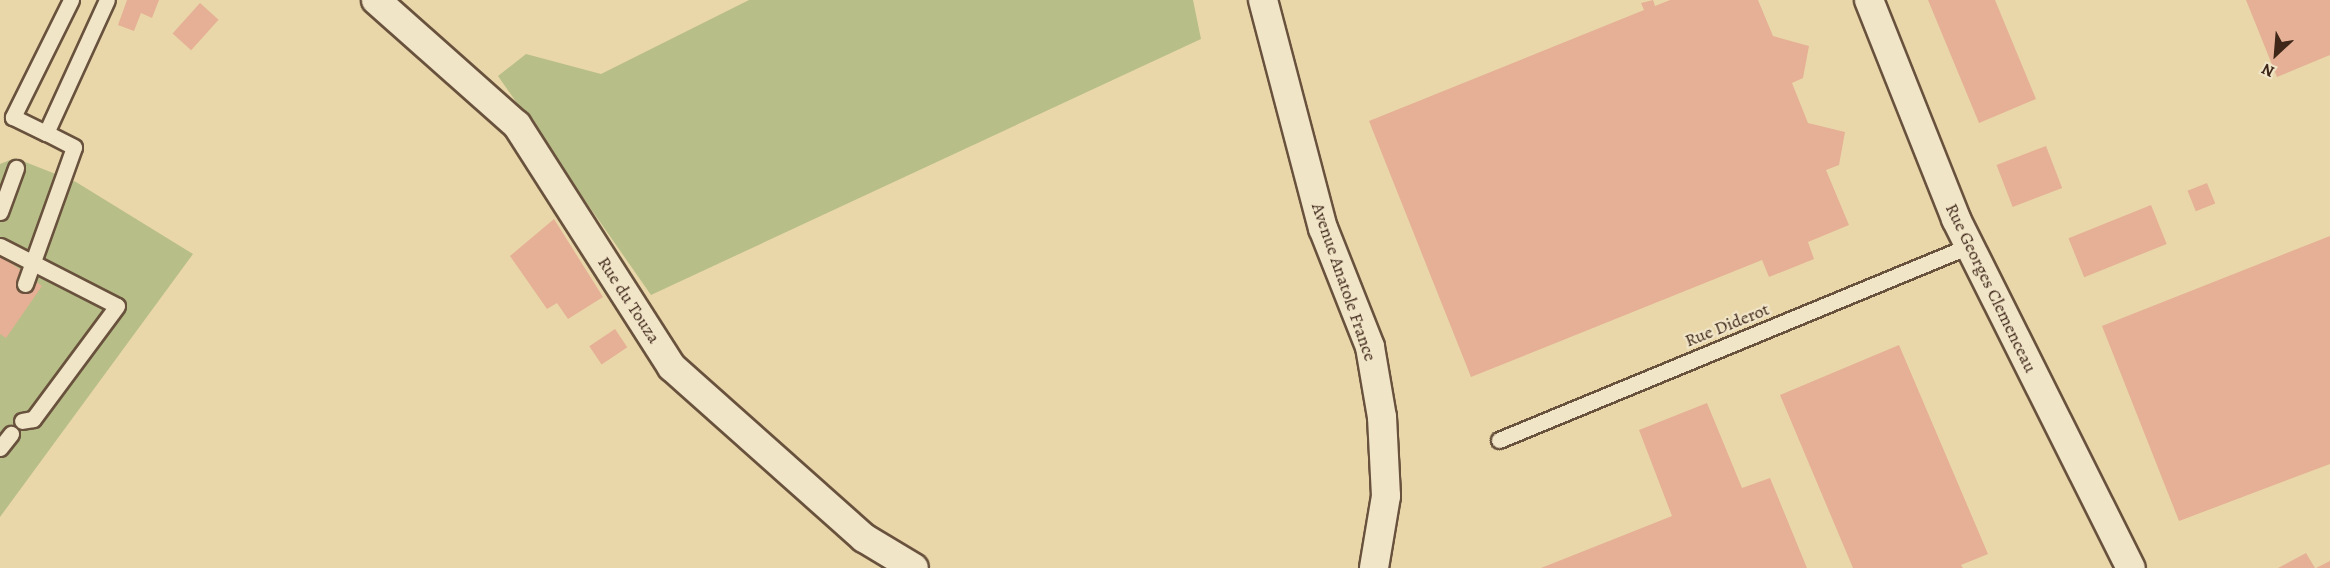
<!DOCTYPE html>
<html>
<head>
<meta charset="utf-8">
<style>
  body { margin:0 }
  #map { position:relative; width:2330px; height:568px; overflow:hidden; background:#e9d7aa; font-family:Alegreya,serif }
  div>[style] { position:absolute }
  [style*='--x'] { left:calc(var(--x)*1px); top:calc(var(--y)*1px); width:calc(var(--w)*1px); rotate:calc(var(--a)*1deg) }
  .green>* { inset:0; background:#b8be88 }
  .building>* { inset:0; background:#e5b095; transform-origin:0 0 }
  .roads { filter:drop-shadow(2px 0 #69523d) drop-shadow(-2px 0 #69523d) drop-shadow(0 2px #69523d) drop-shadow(0 -2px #69523d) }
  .service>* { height:15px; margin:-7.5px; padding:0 7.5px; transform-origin:7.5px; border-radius:7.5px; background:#f1e5c8 }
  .minor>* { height:28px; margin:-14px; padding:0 14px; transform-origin:14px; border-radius:14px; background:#f1e5c8 }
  span { translate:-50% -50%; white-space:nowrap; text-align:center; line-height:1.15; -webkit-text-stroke:4.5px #f1e5c8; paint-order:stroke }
  .street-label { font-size:18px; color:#3e2619 }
  .north { position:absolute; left:2246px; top:24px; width:60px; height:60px; -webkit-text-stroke:4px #f1e5c8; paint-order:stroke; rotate:206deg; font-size:16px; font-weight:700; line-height:24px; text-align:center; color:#3e2619 }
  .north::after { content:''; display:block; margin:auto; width:21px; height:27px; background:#3e2619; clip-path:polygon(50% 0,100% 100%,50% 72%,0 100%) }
</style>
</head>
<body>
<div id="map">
  <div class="green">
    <div style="clip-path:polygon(749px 0,1193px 0,1201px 39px,651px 295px,498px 76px,526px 54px,601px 74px)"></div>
    <div style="clip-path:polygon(15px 158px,76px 182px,193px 254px,0 517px,0 164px)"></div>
  </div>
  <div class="building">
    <div style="clip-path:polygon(127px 0,159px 0,152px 18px,141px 13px,134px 31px,118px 25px)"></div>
    <div style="clip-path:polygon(1653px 0,1655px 6px,1670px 0,1758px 0,1773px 36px,1809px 46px,1803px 78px,1792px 83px,1808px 123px,1845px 132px,1839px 165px,1826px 170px,1849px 225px,1808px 242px,1814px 259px,1769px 277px,1762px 260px,1471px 377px,1369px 121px,1644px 10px,1641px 3px)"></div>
    <div style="clip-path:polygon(1928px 0,1995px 0,2036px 99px,1979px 123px)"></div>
    <div style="clip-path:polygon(2246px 0,2330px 0,2330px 55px,2277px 77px)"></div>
    <div style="left:200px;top:3px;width:25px;height:41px;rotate:42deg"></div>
    <div style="left:2046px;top:146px;width:45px;height:53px;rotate:69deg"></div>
    <div style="left:2207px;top:183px;width:22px;height:21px;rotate:68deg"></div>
    <div style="left:2151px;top:205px;width:42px;height:89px;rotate:68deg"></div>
    <div style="clip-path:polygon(554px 219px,603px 297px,568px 319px,557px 303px,547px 309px,510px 256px)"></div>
    <div style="clip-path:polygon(2330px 236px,2330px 464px,2179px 521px,2102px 326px)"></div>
    <div style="clip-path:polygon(0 255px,42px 286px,6px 338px,0 334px)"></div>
    <div style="left:615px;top:329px;width:22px;height:31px;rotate:56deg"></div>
    <div style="clip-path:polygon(1899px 345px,1988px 554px,1961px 565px,1963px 568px,1853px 568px,1780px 395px)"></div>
    <div style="clip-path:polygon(1707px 403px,1742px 488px,1770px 478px,1807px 568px,1541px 568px,1672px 516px,1639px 430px)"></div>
    <div style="clip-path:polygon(2306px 553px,2315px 568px,2278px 568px)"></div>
    <div style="clip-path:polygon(2330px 561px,2330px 568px,2316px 568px)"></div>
  </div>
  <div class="roads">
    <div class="service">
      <div style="--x:71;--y:0;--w:131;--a:116.4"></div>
      <div style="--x:13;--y:117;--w:37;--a:26"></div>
      <div style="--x:46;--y:133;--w:146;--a:-65.4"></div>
      <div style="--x:0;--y:212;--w:47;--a:-70"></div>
      <div style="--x:0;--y:246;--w:131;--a:27.1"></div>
      <div style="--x:117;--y:306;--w:141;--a:126.6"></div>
      <div style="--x:33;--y:419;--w:11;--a:170"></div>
      <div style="--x:25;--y:284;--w:145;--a:-70.3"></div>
      <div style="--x:74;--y:147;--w:31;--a:-153"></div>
      <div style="--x:1499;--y:440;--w:508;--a:-22.43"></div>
      <div style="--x:0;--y:448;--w:18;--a:-52"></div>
    </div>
    <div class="minor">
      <div style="--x:376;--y:0;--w:188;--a:41.6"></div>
      <div style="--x:517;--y:125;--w:287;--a:57.4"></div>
      <div style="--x:672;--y:367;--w:257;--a:41.7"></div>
      <div style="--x:864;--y:538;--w:58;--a:31"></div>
      <div style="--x:1263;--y:0;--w:236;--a:75.3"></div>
      <div style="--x:1323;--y:228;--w:128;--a:68.4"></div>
      <div style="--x:1370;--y:347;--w:71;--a:80.3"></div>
      <div style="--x:1382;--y:417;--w:79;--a:87.1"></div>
      <div style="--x:1386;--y:496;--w:73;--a:99.5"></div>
      <div style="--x:1869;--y:0;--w:236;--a:68.3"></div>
      <div style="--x:1956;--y:219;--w:390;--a:63.4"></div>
    </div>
  </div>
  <div class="street-label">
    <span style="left:1344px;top:282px;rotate:71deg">Avenue Anatole France</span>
    <span style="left:1991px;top:288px;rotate:64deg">Rue Georges Clemenceau</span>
    <span style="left:629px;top:300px;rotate:57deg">Rue du Touza</span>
    <span style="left:1727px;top:325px;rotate:-22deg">Rue Diderot</span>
  </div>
  <div class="north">N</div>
</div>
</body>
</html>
